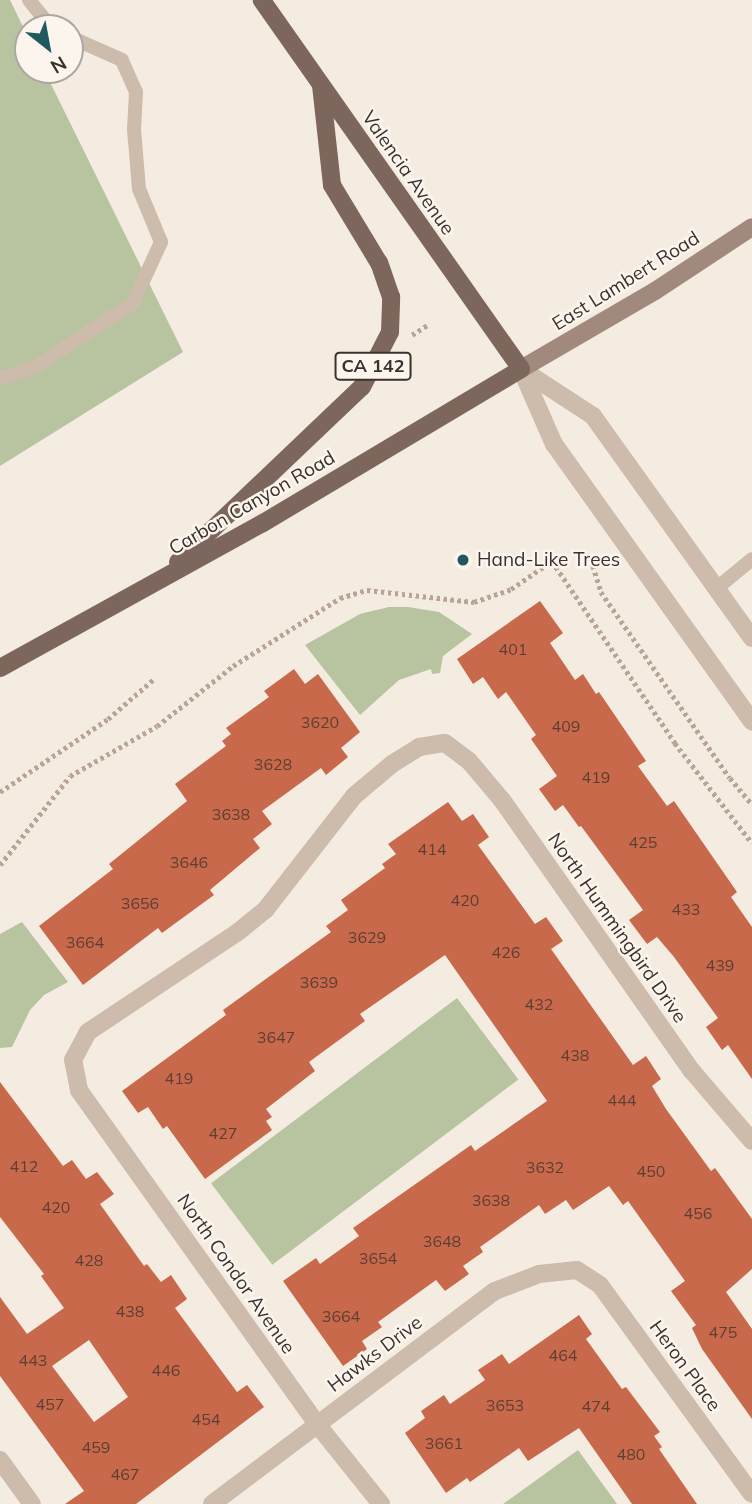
<!DOCTYPE html>
<html>
<head>
<meta charset="utf-8">
<style>
  body { margin:0 }
  #map { position:relative; width:752px; height:1504px; overflow:hidden; background:#f4ebe1; font-family:Mulish,sans-serif }
  div>[style] { position:absolute }
  [style*='--x'] { left:calc(var(--x)*1px); top:calc(var(--y)*1px); width:calc(var(--w)*1px); rotate:calc(var(--a)*1deg) }
  .green>* { inset:0; background:#b8c4a0; transform-origin:0 0 }
  .building>* { inset:0; background:#c8694b }
  .path>* { height:4.5px; margin-top:-2.25px; transform-origin:0; background:repeating-linear-gradient(90deg,#b9a596 0 3.5px,transparent 0 7px) }
  .service>* { height:14px; margin:-7px; padding:0 7px; transform-origin:7px; border-radius:7px; background:#cdbbac }
  .minor>* { height:18px; margin:-9px; padding:0 9px; transform-origin:9px; border-radius:9px; background:#cdbbac }
  .tertiary>* { height:18px; margin:-9px; padding:0 9px; transform-origin:9px; border-radius:9px; background:#cdbbac }
  .secondary>* { height:18px; margin:-9px; padding:0 9px; transform-origin:9px; border-radius:9px; background:#a18a7d }
  .primary>* { height:18px; margin:-9px; padding:0 9px; transform-origin:9px; border-radius:9px; background:#7d675c }
  .dots>* { width:19px; height:19px; translate:-50% -50%; box-sizing:border-box; border:4px solid #fbf5ee; border-radius:50% }
  span { translate:-50% -50%; white-space:nowrap; text-align:center; line-height:1.15; -webkit-text-stroke:5px #fbf5ee; paint-order:stroke }
  .number-label { font-size:16px; color:#5e3e33 }
  .number-label span { -webkit-text-stroke-width:0 }
  .shield-label span { padding:2px 5px; background:#fbf5ee; border:2px solid; border-radius:5px; -webkit-text-stroke-width:0 }
  .shield-label { font-size:18px; color:#3b302b; font-weight:700 }
  .street-label { font-size:19px; color:#3b302b }
  .poi-label { font-size:19px; color:#3b302b }
  .left { translate:0 -50%; text-align:left }
  .north { position:absolute; left:14px; top:14px; width:70px; height:70px; box-sizing:border-box; background:#fbf5ee; border:2px solid #aea6a0; border-radius:50%; rotate:149deg; font-size:19px; font-weight:700; line-height:28px; text-align:center; color:#3b302b }
  .north::after { content:''; display:block; margin:auto; width:24px; height:32px; background:#1f5a5e; clip-path:polygon(50% 0,100% 100%,50% 72%,0 100%) }
</style>
</head>
<body>
<div id="map">
  <div class="green">
    <div style="clip-path:polygon(0 0,10px 0,28px 37px,28px 70px,44px 70px,183px 352px,0 466px)"></div>
    <div style="clip-path:polygon(389px 607px,408px 607px,439px 612px,472px 634px,443px 656px,440px 673px,432px 674px,431px 669px,399px 680px,360px 715px,305px 645px,360px 614px)"></div>
    <div style="clip-path:polygon(22px 922px,68px 982px,44px 995px,30px 1010px,12px 1047px,0 1048px,0 934px)"></div>
    <div style="left:457px;top:998px;width:102px;height:308px;rotate:53deg"></div>
    <div style="clip-path:polygon(578px 1450px,617px 1504px,503px 1504px)"></div>
  </div>
  <div class="building">
    <div style="clip-path:polygon(540px 601px,563px 633px,550px 643px,575px 680px,583px 674px,596px 694px,599px 692px,646px 761px,638px 766px,667px 806px,674px 801px,737px 892px,731px 897px,752px 927px,752px 1079px,728px 1045px,722px 1050px,706px 1027px,718px 1018px,674px 957px,657px 937px,647px 944px,629px 920px,643px 910px,581px 826px,579px 827px,563px 805px,555px 811px,539px 789px,557px 776px,531px 739px,536px 735px,506px 692px,498px 699px,483px 677px,473px 684px,457px 659px)"></div>
    <div style="clip-path:polygon(294px 669px,305px 684px,318px 674px,360px 732px,341px 748px,348px 757px,326px 775px,321px 768px,262px 811px,272px 824px,253px 839px,260px 848px,210px 890px,214px 895px,162px 933px,158px 928px,83px 985px,39px 926px,113px 869px,109px 864px,187px 801px,175px 784px,226px 746px,222px 741px,231px 734px,226px 728px,269px 697px,264px 691px)"></div>
    <div style="clip-path:polygon(448px 802px,462px 821px,473px 814px,489px 837px,478px 845px,535px 924px,546px 917px,563px 941px,551px 949px,633px 1065px,646px 1056px,661px 1079px,652px 1086px,666px 1109px,711px 1171px,715px 1168px,752px 1219px,752px 1269px,726px 1292px,752px 1329px,752px 1419px,702px 1349px,692px 1328px,696px 1325px,671px 1291px,685px 1281px,628px 1201px,623px 1205px,609px 1186px,573px 1210px,566px 1200px,545px 1214px,539px 1205px,480px 1247px,483px 1252px,463px 1266px,469px 1274px,445px 1291px,436px 1280px,378px 1322px,382px 1327px,362px 1341px,367px 1349px,343px 1366px,283px 1281px,316px 1258px,320px 1264px,359px 1236px,353px 1228px,471px 1145px,475px 1151px,547px 1101px,445px 955px,360px 1014px,365px 1021px,309px 1062px,315px 1071px,266px 1109px,272px 1117px,266px 1121px,272px 1130px,205px 1179px,167px 1126px,163px 1129px,148px 1107px,138px 1113px,122px 1091px,226px 1015px,223px 1010px,331px 932px,326px 926px,348px 910px,341px 900px,385px 868px,382px 864px,396px 854px,388px 844px)"></div>
    <div style="clip-path:polygon(evenodd,0 1082px,63px 1166px,72px 1160px,86px 1179px,97px 1172px,114px 1194px,100px 1204px,144px 1266px,147px 1264px,161px 1282px,171px 1275px,187px 1299px,175px 1308px,237px 1392px,247px 1385px,264px 1407px,136px 1504px,65px 1504px,84px 1491px,0 1376px,0 1297px,27px 1334px,64px 1308px,41px 1276px,44px 1274px,0 1217px,0 1082px,89px 1340px,128px 1397px,94px 1422px,52px 1366px,89px 1340px)"></div>
    <div style="clip-path:polygon(579px 1315px,592px 1334px,586px 1339px,622px 1389px,626px 1387px,660px 1432px,654px 1436px,662px 1447px,659px 1449px,697px 1504px,632px 1504px,579px 1428px,528px 1461px,519px 1448px,470px 1482px,467px 1478px,446px 1493px,405px 1433px,425px 1418px,421px 1411px,444px 1395px,450px 1404px,485px 1380px,478px 1370px,502px 1354px,509px 1364px)"></div>
  </div>
  <div class="path">
    <div style="--x:412;--y:335;--w:20;--a:-33"></div>
    <div style="--x:591;--y:559;--w:34;--a:73"></div>
    <div style="--x:601;--y:592;--w:226;--a:55.3"></div>
    <div style="--x:730;--y:778;--w:34;--a:50"></div>
    <div style="--x:0;--y:792;--w:130;--a:-34.1"></div>
    <div style="--x:108;--y:719;--w:62;--a:-41.1"></div>
    <div style="--x:0;--y:865;--w:113;--a:-51.8"></div>
    <div style="--x:70;--y:776;--w:100;--a:-29.9"></div>
    <div style="--x:157;--y:726;--w:97;--a:-38.3"></div>
    <div style="--x:233;--y:666;--w:127;--a:-32.4"></div>
    <div style="--x:340;--y:598;--w:28;--a:-17"></div>
    <div style="--x:367;--y:590;--w:108;--a:6.4"></div>
    <div style="--x:474;--y:602;--w:39;--a:-19"></div>
    <div style="--x:511;--y:589;--w:50;--a:-34.3"></div>
    <div style="--x:552;--y:561;--w:220;--a:55.9"></div>
    <div style="--x:675;--y:743;--w:126;--a:52.4"></div>
  </div>
  <div class="service">
    <div style="--x:29;--y:0;--w:36;--a:51"></div>
    <div style="--x:0;--y:378;--w:37;--a:-17"></div>
    <div style="--x:35;--y:367;--w:117;--a:-33.1"></div>
    <div style="--x:133;--y:303;--w:67;--a:-65.3"></div>
    <div style="--x:161;--y:242;--w:57;--a:-112.5"></div>
    <div style="--x:139;--y:189;--w:59;--a:-94.8"></div>
    <div style="--x:134;--y:130;--w:38;--a:-87"></div>
    <div style="--x:136;--y:92;--w:35;--a:-114"></div>
    <div style="--x:122;--y:60;--w:57;--a:-156.1"></div>
    <div style="--x:717;--y:588;--w:45;--a:-39.6"></div>
  </div>
  <div class="minor">
    <div style="--x:0;--y:1460;--w:54;--a:54"></div>
    <div style="--x:212;--y:1504;--w:354;--a:-37"></div>
    <div style="--x:495;--y:1291;--w:47;--a:-21.1"></div>
    <div style="--x:539;--y:1274;--w:38;--a:-6"></div>
    <div style="--x:577;--y:1270;--w:27;--a:33"></div>
    <div style="--x:600;--y:1285;--w:258;--a:54"></div>
    <div style="--x:381;--y:1504;--w:102;--a:-128.7"></div>
    <div style="--x:317;--y:1424;--w:410;--a:-125.5"></div>
    <div style="--x:79;--y:1090;--w:31;--a:-101"></div>
    <div style="--x:73;--y:1060;--w:32;--a:-62"></div>
    <div style="--x:88;--y:1032;--w:180;--a:-33.7"></div>
    <div style="--x:238;--y:932;--w:36;--a:-39"></div>
    <div style="--x:266;--y:909;--w:143;--a:-52.1"></div>
    <div style="--x:354;--y:796;--w:50;--a:-40.1"></div>
    <div style="--x:392;--y:764;--w:32;--a:-32"></div>
    <div style="--x:419;--y:747;--w:26;--a:-9"></div>
    <div style="--x:445;--y:743;--w:30;--a:37"></div>
    <div style="--x:469;--y:761;--w:51;--a:49.8"></div>
    <div style="--x:502;--y:800;--w:331;--a:55"></div>
    <div style="--x:692;--y:1071;--w:92;--a:49.4"></div>
  </div>
  <div class="tertiary">
    <div style="--x:521;--y:369;--w:82;--a:66.3"></div>
    <div style="--x:554;--y:444;--w:341;--a:54.5"></div>
    <div style="--x:521;--y:369;--w:86;--a:33.1"></div>
    <div style="--x:593;--y:416;--w:273;--a:54.4"></div>
  </div>
  <div class="secondary">
    <div style="--x:521;--y:369;--w:155;--a:-30.2"></div>
    <div style="--x:655;--y:291;--w:116;--a:-33.4"></div>
  </div>
  <div class="primary">
    <div style="--x:178;--y:562;--w:254;--a:-43.6"></div>
    <div style="--x:362;--y:387;--w:62;--a:-63"></div>
    <div style="--x:390;--y:332;--w:35;--a:-88"></div>
    <div style="--x:391;--y:297;--w:36;--a:-109"></div>
    <div style="--x:379;--y:263;--w:91;--a:-121.1"></div>
    <div style="--x:332;--y:185;--w:100;--a:-96.3"></div>
    <div style="--x:0;--y:668;--w:300;--a:-28.9"></div>
    <div style="--x:263;--y:523;--w:300;--a:-30.8"></div>
    <div style="--x:521;--y:369;--w:451;--a:-125.1"></div>
  </div>
  <div class="dots">
    <div style="left:463px;top:560px;background:#1f5a5e"></div>
  </div>
  <div class="number-label">
    <span style="left:513px;top:649px">401</span>
    <span style="left:320px;top:722px">3620</span>
    <span style="left:566px;top:726px">409</span>
    <span style="left:273px;top:764px">3628</span>
    <span style="left:596px;top:777px">419</span>
    <span style="left:231px;top:814px">3638</span>
    <span style="left:643px;top:842px">425</span>
    <span style="left:432px;top:849px">414</span>
    <span style="left:189px;top:862px">3646</span>
    <span style="left:465px;top:900px">420</span>
    <span style="left:140px;top:903px">3656</span>
    <span style="left:686px;top:909px">433</span>
    <span style="left:367px;top:937px">3629</span>
    <span style="left:85px;top:942px">3664</span>
    <span style="left:506px;top:952px">426</span>
    <span style="left:720px;top:965px">439</span>
    <span style="left:319px;top:982px">3639</span>
    <span style="left:539px;top:1004px">432</span>
    <span style="left:276px;top:1037px">3647</span>
    <span style="left:575px;top:1055px">438</span>
    <span style="left:179px;top:1078px">419</span>
    <span style="left:622px;top:1100px">444</span>
    <span style="left:223px;top:1133px">427</span>
    <span style="left:24px;top:1166px">412</span>
    <span style="left:545px;top:1167px">3632</span>
    <span style="left:651px;top:1171px">450</span>
    <span style="left:491px;top:1200px">3638</span>
    <span style="left:56px;top:1207px">420</span>
    <span style="left:698px;top:1213px">456</span>
    <span style="left:442px;top:1241px">3648</span>
    <span style="left:378px;top:1258px">3654</span>
    <span style="left:89px;top:1260px">428</span>
    <span style="left:130px;top:1311px">438</span>
    <span style="left:341px;top:1316px">3664</span>
    <span style="left:723px;top:1332px">475</span>
    <span style="left:563px;top:1355px">464</span>
    <span style="left:33px;top:1360px">443</span>
    <span style="left:166px;top:1370px">446</span>
    <span style="left:50px;top:1404px">457</span>
    <span style="left:505px;top:1405px">3653</span>
    <span style="left:596px;top:1406px">474</span>
    <span style="left:206px;top:1419px">454</span>
    <span style="left:444px;top:1443px">3661</span>
    <span style="left:96px;top:1447px">459</span>
    <span style="left:631px;top:1454px">480</span>
    <span style="left:125px;top:1474px">467</span>
  </div>
  <div class="shield-label">
    <span style="left:373px;top:366px">CA 142</span>
  </div>
  <div class="street-label">
    <span style="left:408px;top:173px;rotate:55deg">Valencia Avenue</span>
    <span style="left:626px;top:281px;rotate:-32deg">East Lambert Road</span>
    <span style="left:252px;top:503px;rotate:-30deg">Carbon Canyon Road</span>
    <span style="left:617px;top:928px;rotate:55deg">North Hummingbird Drive</span>
    <span style="left:236px;top:1274px;rotate:55deg">North Condor Avenue</span>
    <span style="left:375px;top:1354px;rotate:-37deg">Hawks Drive</span>
    <span style="left:685px;top:1366px;rotate:54deg">Heron Place</span>
  </div>
  <div class="poi-label">
    <span class="left" style="left:477px;top:560px">Hand-Like Trees</span>
  </div>
  <div class="north">N</div>
</div>
</body>
</html>
